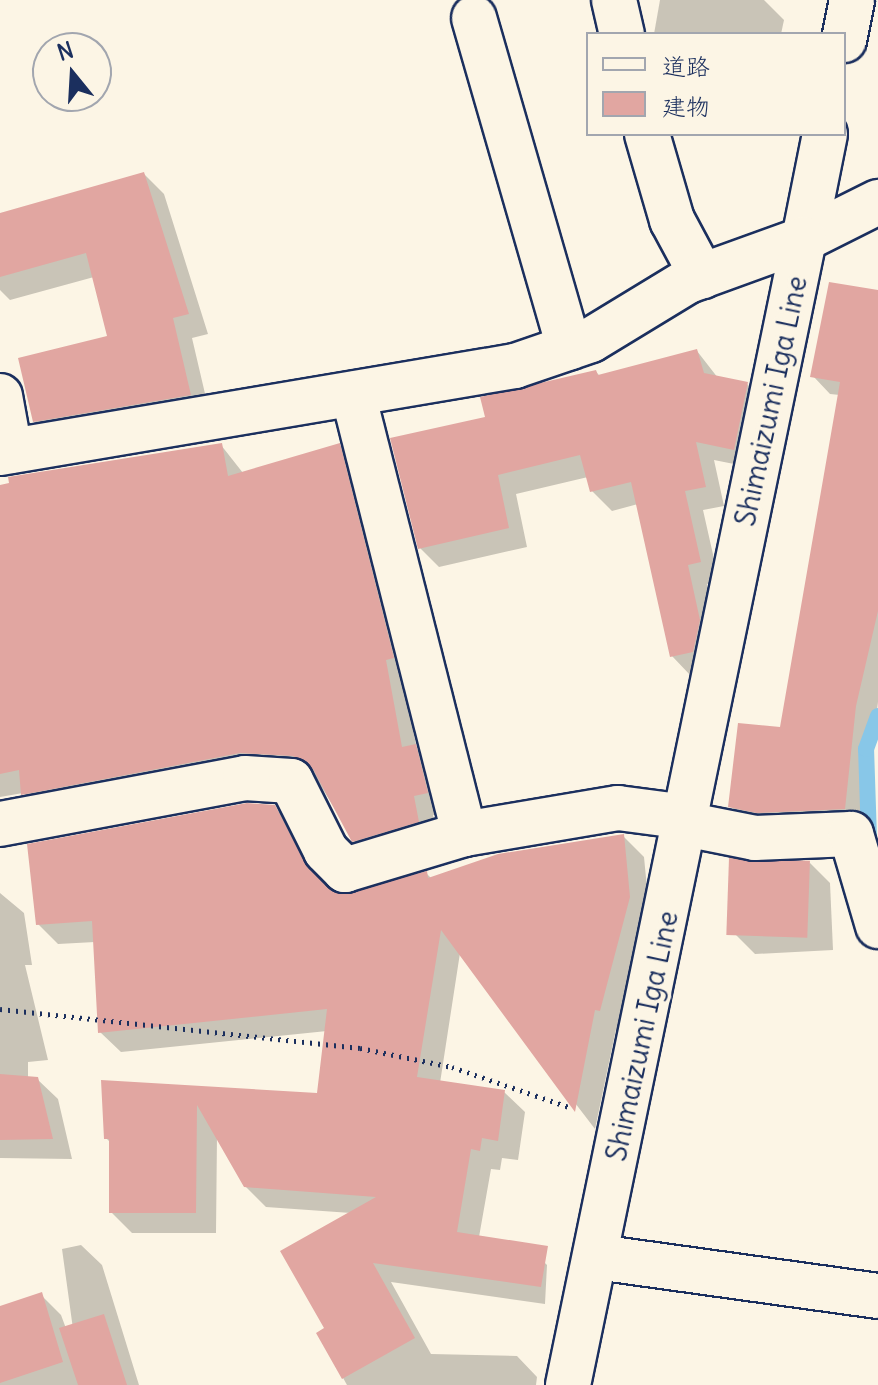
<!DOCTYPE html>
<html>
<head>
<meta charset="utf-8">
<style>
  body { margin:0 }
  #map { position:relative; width:878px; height:1385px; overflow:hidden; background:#fcf5e5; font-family:Delius,"Klee One",sans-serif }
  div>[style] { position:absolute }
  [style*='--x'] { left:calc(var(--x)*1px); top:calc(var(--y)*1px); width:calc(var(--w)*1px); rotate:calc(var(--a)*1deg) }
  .shadow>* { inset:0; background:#0003 }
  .stream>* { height:16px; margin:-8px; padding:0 8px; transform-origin:8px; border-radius:8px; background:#88c7e8 }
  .building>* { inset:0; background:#e1a6a1; transform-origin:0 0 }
  .path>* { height:5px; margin-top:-2.5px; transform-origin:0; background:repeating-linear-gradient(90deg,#1b2f5e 0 2px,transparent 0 8px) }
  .roads { filter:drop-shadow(2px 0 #1b2f5e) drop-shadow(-2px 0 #1b2f5e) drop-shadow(0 2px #1b2f5e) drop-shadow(0 -2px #1b2f5e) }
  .minor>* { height:44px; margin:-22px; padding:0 22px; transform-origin:22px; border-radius:22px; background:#fcf5e5 }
  .major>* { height:44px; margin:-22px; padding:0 22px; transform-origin:22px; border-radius:22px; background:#fcf5e5 }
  span { translate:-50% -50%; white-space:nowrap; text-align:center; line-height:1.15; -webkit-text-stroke:7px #fcf5e5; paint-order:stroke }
  .street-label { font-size:28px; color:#1b2f5e }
  .legend { position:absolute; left:586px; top:32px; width:260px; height:104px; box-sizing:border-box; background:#fcf5e5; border:2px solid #a2a6af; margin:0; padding:10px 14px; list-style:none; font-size:24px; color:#1b2f5e }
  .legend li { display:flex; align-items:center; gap:16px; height:40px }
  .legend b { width:40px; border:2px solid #a2a6af }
  .north { position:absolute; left:32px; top:32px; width:80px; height:80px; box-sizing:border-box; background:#fcf5e5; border:2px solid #a2a6af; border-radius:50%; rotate:342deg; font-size:22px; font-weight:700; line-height:32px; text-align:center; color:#1b2f5e }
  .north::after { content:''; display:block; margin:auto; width:28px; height:36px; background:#1b2f5e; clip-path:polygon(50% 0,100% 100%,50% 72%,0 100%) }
</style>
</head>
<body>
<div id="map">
  <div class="shadow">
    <div style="clip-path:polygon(660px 0,764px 0,784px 20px,781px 34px,654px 34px)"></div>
    <div style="clip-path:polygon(144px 174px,164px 194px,208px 334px,192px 338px,210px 415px,55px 441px,35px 421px,109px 337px,94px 277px,10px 300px,0 290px,0 215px)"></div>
    <div style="clip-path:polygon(878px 292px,878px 702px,862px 826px,748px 824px,731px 806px,782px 729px,840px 395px,830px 394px,813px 376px)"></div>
    <div style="clip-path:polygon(697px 351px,718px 378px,747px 384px,767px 403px,754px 468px,714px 460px,724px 506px,703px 510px,719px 581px,707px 584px,719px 641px,713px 671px,691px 676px,672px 656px,638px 504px,612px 511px,592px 491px,588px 477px,516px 494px,527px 547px,439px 567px,420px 548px,487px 418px,596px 372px,601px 377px)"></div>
    <div style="clip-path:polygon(221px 445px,243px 473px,339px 445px,359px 465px,417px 749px,435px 767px,447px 813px,433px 815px,438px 842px,374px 861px,354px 841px,315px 776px,262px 773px,44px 814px,23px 793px,0 797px,0 487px)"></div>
    <div style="clip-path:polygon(274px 807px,295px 828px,325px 884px,339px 897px,427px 874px,432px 879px,623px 836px,644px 857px,650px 919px,620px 1030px,616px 1029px,595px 1129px,460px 953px,440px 1083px,504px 1092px,525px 1112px,518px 1160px,502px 1158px,500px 1170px,491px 1169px,479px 1237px,526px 1244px,547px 1265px,545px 1304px,391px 1282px,431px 1354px,517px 1356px,537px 1377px,536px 1385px,347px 1385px,318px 1333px,327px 1329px,351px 1213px,266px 1207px,245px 1186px,217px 1136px,216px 1233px,132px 1233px,111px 1212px,111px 1143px,106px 1138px,103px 1082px,319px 1095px,327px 1031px,121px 1052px,100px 1032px,95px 942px,58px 944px,38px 924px)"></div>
    <div style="clip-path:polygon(810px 863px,830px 883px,833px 950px,755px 954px,735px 934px)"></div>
    <div style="clip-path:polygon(0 893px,24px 913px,32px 965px,25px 965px,48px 1060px,28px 1062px,28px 1078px,37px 1079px,58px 1099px,72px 1159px,0 1158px)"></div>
    <div style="clip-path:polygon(81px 1245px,102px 1265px,139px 1385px,0 1385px,0 1308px,41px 1295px,61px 1315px,77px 1358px,62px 1249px)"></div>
  </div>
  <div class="stream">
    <div style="--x:869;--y:838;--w:89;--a:-91.9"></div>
    <div style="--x:866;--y:749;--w:35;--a:-70"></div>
  </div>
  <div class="building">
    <div style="clip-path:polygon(144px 172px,189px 314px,173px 318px,191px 395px,33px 422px,18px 358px,107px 336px,86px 253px,0 277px,0 213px)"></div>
    <div style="clip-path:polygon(829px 282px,878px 290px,878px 611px,856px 706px,845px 809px,757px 813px,728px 807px,738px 723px,780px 727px,840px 382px,810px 377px)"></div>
    <div style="clip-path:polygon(697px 349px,704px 373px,748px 382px,734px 450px,696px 442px,706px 487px,685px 491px,701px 562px,688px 565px,700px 620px,693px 652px,670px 657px,631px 482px,590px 492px,580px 455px,498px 475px,509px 528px,418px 549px,390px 438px,485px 417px,480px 397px,596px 370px,598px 375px)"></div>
    <div style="clip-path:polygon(222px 443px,228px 476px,340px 443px,394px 658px,386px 660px,402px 747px,416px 744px,428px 793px,414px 796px,419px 822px,352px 842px,313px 769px,293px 756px,240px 753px,21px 795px,19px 770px,0 774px,0 485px,9px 483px,8px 477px)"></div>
    <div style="clip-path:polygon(247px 803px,275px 805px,308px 868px,340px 894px,427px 871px,428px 878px,498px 854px,624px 834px,630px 897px,600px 1011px,595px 1010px,575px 1112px,441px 930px,417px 1077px,505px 1090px,498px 1141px,482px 1138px,480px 1151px,471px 1149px,457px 1232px,548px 1246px,541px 1287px,373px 1263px,415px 1338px,342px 1379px,316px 1333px,324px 1328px,280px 1251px,376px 1197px,244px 1187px,197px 1105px,196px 1213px,109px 1213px,109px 1139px,104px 1139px,101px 1080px,317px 1093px,327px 1009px,98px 1033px,92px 921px,36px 925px,27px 844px)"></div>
    <div style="left:729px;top:858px;width:81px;height:77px;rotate:2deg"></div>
    <div style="clip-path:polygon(0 1074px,38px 1077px,53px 1139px,0 1140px)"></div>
    <div style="clip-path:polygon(42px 1292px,63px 1362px,0 1383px,0 1306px)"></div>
    <div style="clip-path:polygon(104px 1314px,127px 1385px,78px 1385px,59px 1328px)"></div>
  </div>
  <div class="path">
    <div style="--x:0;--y:1009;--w:362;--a:6.2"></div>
    <div style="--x:360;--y:1048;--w:94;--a:11.7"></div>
    <div style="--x:452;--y:1067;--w:124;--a:18.9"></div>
  </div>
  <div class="roads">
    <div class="minor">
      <div style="--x:614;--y:0;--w:35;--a:77"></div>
      <div style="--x:474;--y:18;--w:343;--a:73.9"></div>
      <div style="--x:844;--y:40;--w:41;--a:-78.7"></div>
      <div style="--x:647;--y:134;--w:90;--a:73.8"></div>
      <div style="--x:672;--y:220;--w:64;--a:61.8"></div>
      <div style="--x:804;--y:239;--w:107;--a:-78.7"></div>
      <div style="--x:804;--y:239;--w:83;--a:-26.6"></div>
      <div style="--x:353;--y:394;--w:454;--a:75.8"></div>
      <div style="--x:464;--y:834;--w:156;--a:-9.6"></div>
      <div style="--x:618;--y:808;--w:69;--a:7.5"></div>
      <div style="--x:0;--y:396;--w:56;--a:79.7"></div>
      <div style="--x:0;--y:824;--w:249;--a:-10.6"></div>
      <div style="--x:245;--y:778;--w:46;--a:3.7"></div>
      <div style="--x:291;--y:781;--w:78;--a:63.4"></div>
      <div style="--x:326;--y:851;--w:27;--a:45"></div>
      <div style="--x:345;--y:870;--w:124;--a:-16.8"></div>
      <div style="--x:685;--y:824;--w:71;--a:11.3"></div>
      <div style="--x:755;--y:838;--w:96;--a:-2.4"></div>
      <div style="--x:851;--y:834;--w:96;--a:73.6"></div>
      <div style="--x:597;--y:1257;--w:284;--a:7.9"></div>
    </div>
    <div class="major">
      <div style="--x:0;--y:453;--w:522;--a:-9.59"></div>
      <div style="--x:515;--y:366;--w:80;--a:-18.9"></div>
      <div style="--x:591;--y:340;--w:114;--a:-31.3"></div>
      <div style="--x:688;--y:281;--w:123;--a:-19.9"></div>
      <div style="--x:568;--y:1385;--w:1170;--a:-78.36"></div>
    </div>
  </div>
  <div class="street-label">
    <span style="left:771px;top:401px;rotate:-78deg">Shimaizumi Iga Line</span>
    <span style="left:642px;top:1036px;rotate:-78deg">Shimaizumi Iga Line</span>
  </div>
  <ul class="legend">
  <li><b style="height:10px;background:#fcf5e5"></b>道路</li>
  <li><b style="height:22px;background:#e1a6a1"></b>建物</li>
  </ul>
  <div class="north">N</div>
</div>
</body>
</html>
